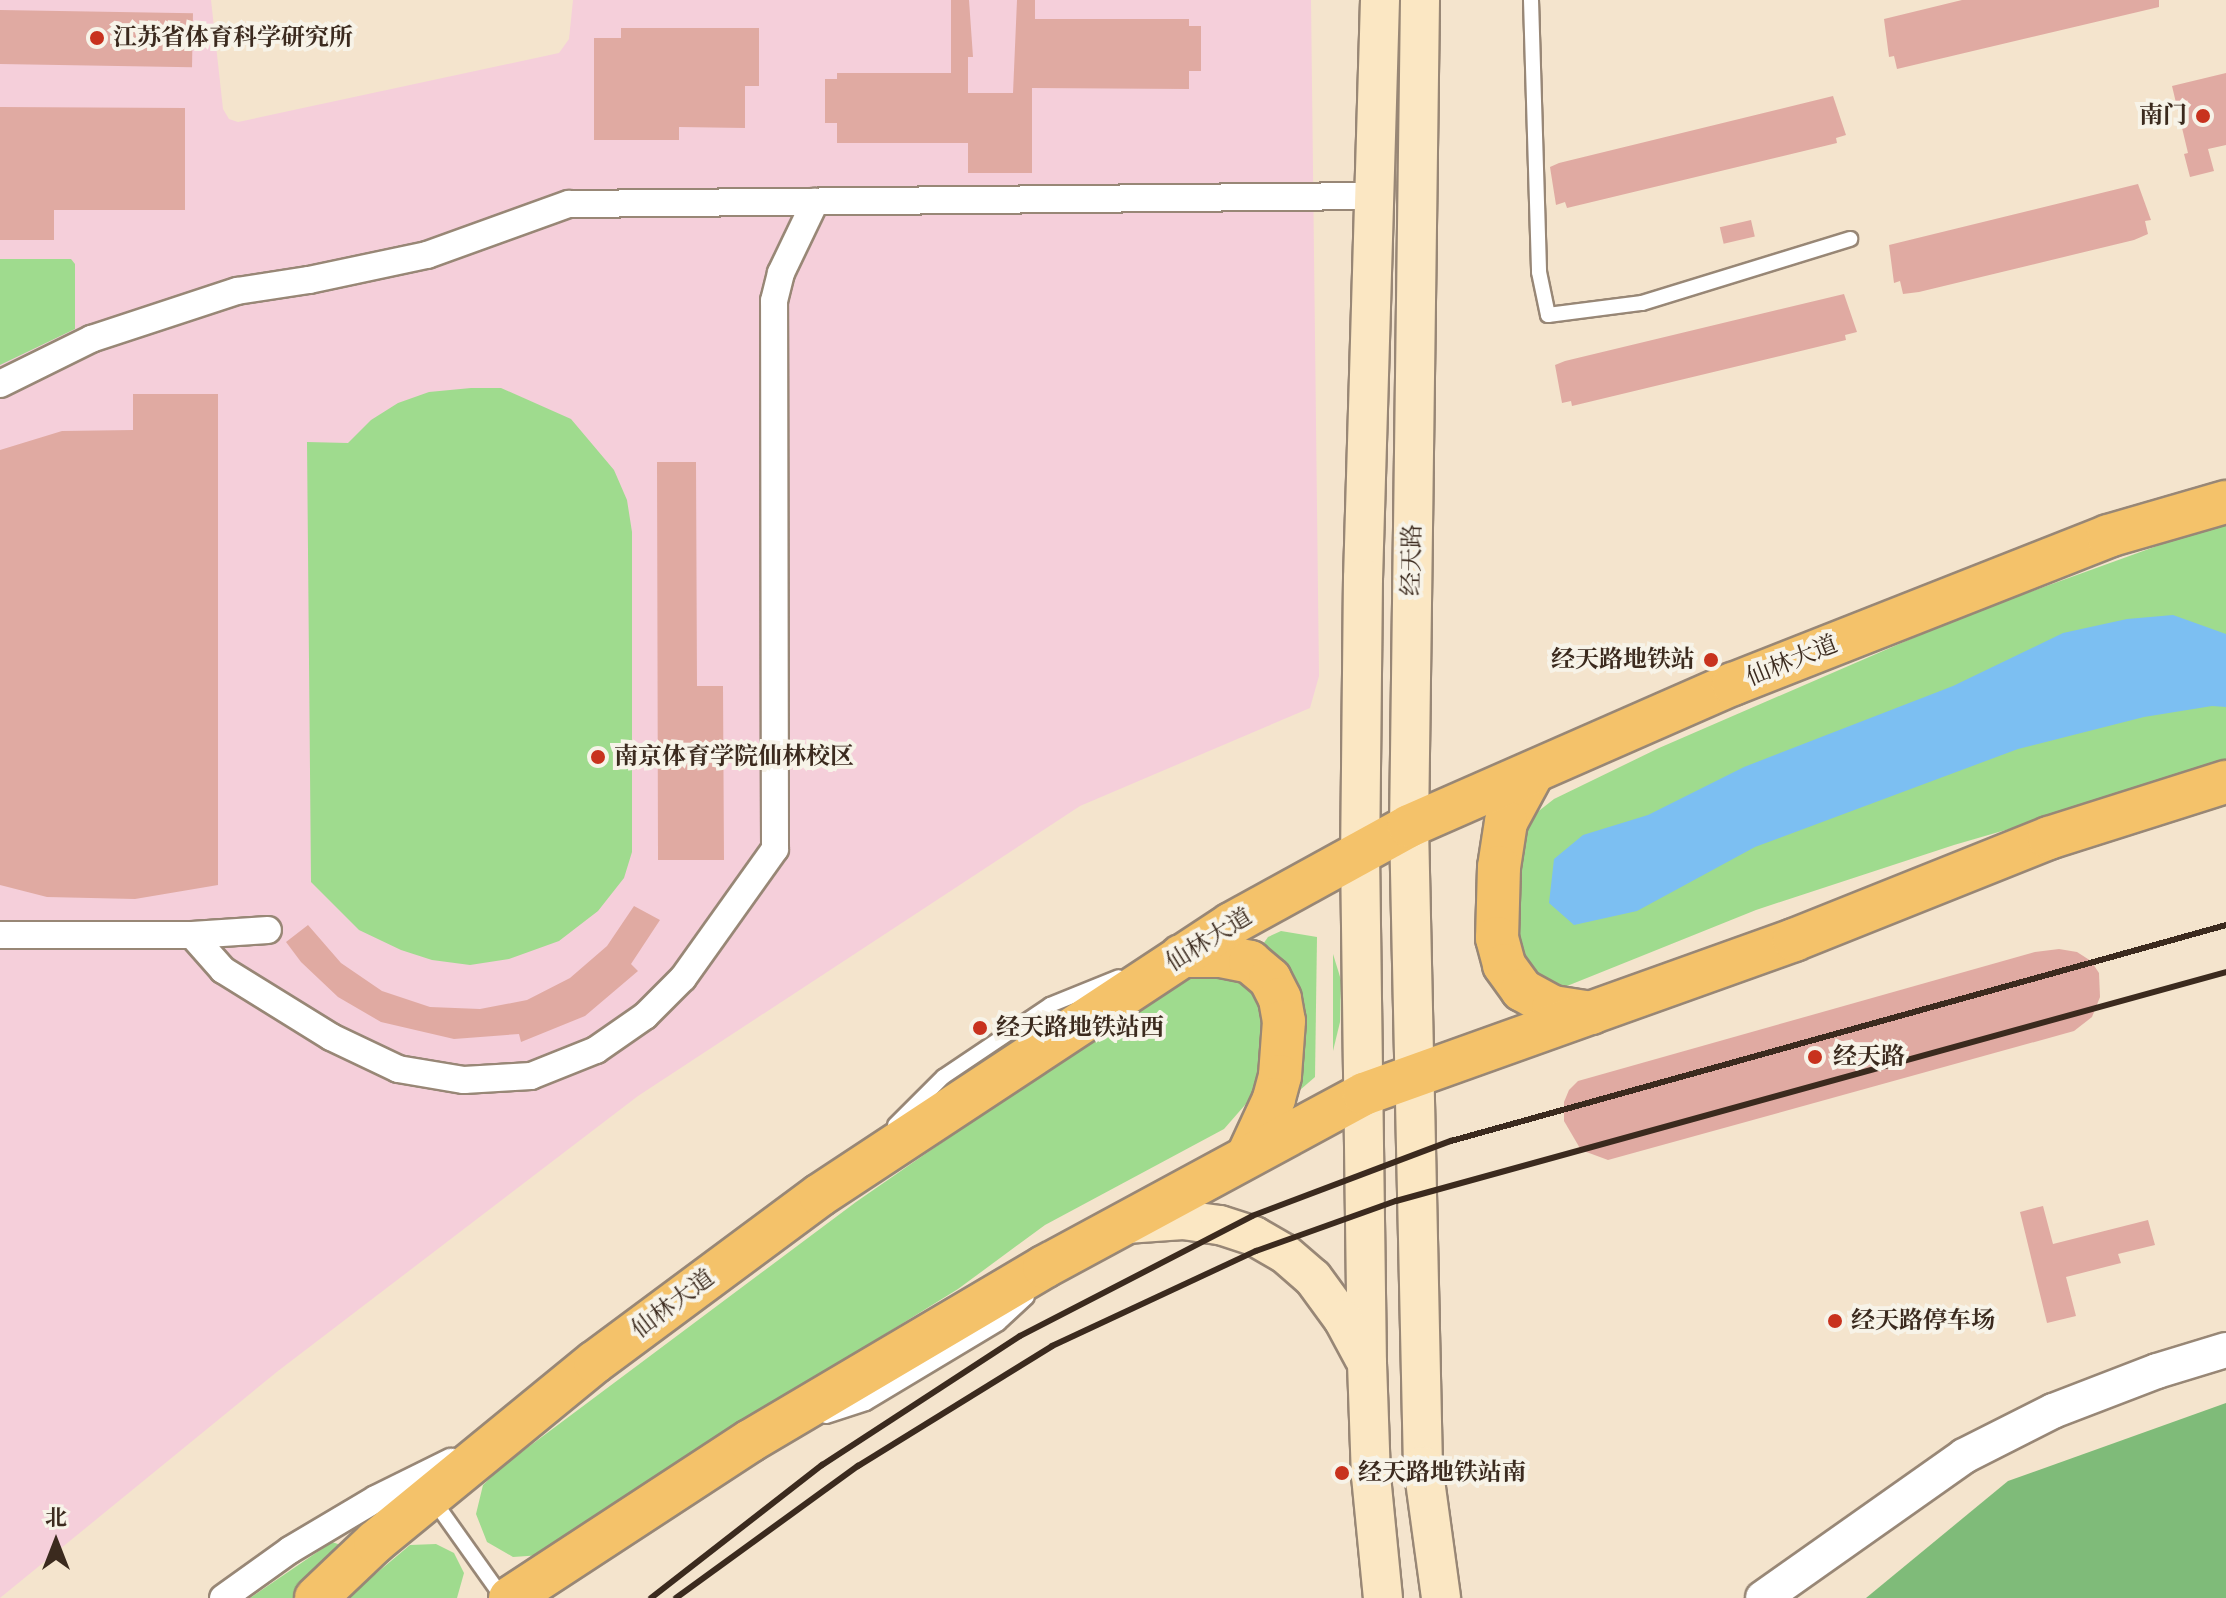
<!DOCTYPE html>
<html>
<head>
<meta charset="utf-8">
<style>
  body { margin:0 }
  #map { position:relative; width:2226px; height:1598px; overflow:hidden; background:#f4e4cd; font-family:"IM FELL French Canon","Noto Serif SC",serif }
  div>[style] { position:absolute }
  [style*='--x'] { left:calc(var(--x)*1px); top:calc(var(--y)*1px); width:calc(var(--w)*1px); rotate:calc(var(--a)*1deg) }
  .built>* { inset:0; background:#f5cfda }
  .green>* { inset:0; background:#9fdb8e }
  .forest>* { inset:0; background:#7fbb79 }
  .water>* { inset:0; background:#7cbff2 }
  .building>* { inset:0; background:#e0aaa2; transform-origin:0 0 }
  .roads { filter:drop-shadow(2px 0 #988776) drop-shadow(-2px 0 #988776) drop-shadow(0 2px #988776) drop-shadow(0 -2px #988776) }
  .service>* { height:14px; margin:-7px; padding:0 7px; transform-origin:7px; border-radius:7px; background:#fff }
  .minor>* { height:26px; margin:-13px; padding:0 13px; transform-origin:13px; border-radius:13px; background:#fff }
  .tertiary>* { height:34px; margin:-17px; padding:0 17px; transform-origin:17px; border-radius:17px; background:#fff }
  .secondary>* { height:38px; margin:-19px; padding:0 19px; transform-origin:19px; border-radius:19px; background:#fbe7c3 }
  .primary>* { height:42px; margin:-21px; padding:0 21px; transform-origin:21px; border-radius:21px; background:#f4c26a }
  .rail>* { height:6px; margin:-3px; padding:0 3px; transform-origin:3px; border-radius:3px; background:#3b2a1e }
  .dots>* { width:22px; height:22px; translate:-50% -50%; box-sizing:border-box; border:4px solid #f7f3e8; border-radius:50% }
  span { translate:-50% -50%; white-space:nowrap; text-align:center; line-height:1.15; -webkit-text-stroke:8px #f7f3e8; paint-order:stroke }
  .poi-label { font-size:24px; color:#3b2a1e; font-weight:700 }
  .left { translate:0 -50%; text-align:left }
  .right { translate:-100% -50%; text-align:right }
  .street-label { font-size:24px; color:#3b2a1e }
  .north { position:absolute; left:16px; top:1502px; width:80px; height:80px; -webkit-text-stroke:6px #f7f3e8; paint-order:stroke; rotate:0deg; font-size:22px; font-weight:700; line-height:32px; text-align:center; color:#3b2a1e }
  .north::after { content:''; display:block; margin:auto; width:28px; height:36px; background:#3b2a1e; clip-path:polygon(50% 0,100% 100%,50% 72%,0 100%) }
</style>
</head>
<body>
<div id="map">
  <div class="built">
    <div style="clip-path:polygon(0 0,211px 0,223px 109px,229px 119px,238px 122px,559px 53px,569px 39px,573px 0,1311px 0,1319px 676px,1310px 708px,1080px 806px,638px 1096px,278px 1371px,0 1598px)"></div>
  </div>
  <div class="green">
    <div style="clip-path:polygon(0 259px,71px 259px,75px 264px,75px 329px,0 365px)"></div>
    <div style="clip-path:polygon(471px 388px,501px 388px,571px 419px,614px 470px,627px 500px,632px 532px,632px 852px,624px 878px,598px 911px,559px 941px,509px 959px,470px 965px,432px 960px,401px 950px,359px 930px,311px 882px,307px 442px,348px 443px,371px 420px,398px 403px,429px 392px)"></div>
    <div style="clip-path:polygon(2226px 521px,2226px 766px,1954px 845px,1756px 910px,1562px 988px,1525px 971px,1510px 901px,1526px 821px,1554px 799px,1659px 748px,1966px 615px)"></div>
    <div style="clip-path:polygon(1281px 931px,1317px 937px,1315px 1077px,1300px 1090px,1291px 1087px,1261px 947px,1268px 937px)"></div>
    <div style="clip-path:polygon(1333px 954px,1341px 980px,1340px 1022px,1333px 1051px)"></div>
    <div style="clip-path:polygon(1216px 971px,1241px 975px,1273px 1008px,1266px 1081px,1224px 1129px,1045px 1225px,958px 1289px,719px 1437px,542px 1555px,513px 1557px,487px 1542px,476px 1514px,483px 1485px,503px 1466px,856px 1202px,1068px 1055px,1193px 977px)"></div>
    <div style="clip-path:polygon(332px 1542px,341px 1545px,344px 1554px,297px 1598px,250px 1598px)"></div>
    <div style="clip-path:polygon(436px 1544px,454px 1553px,464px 1573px,457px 1598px,347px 1598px,410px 1545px)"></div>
  </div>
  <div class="forest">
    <div style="clip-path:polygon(2226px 1403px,2226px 1598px,1866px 1598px,2008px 1481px)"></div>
  </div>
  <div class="water">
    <div style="clip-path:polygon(2173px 615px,2226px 634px,2226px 707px,2212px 706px,2144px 717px,2018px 749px,1755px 847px,1637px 911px,1574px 925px,1549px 903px,1554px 859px,1583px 835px,1648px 815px,1744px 767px,1953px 686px,2063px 633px,2127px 619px)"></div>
  </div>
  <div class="building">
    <div style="clip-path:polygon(951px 0,969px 0,973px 57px,968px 57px,968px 93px,1013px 93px,1017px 0,1035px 0,1035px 19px,1189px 19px,1189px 26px,1201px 26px,1201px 71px,1189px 71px,1189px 89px,1032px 88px,1032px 173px,968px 173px,968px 143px,837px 143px,837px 123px,825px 123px,825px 79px,837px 79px,837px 73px,951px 73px)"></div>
    <div style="clip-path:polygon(1962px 0,2159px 0,2159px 7px,1897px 69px,1894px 56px,1889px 57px,1884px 19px)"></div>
    <div style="left:0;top:10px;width:193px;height:54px;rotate:1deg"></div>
    <div style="clip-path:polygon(621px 28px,759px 28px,759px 86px,745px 86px,745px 128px,679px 127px,679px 140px,594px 140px,594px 38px,621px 38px)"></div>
    <div style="clip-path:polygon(2226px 73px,2226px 145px,2208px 149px,2214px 171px,2190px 177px,2184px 154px,2188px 153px,2172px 86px)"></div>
    <div style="clip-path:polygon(1833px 96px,1846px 135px,1836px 138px,1837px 143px,1567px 208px,1565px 202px,1556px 205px,1550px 167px,1559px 163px)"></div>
    <div style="clip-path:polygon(0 107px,185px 108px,185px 210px,54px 210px,54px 240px,0 240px)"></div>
    <div style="clip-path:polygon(2138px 184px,2151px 220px,2145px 221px,2148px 234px,2134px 240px,1919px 292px,1903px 294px,1900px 281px,1894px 283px,1889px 245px)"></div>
    <div style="left:1751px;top:220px;width:17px;height:32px;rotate:77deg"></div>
    <div style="clip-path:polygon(1844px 294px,1857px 332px,1845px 335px,1846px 340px,1572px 406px,1571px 401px,1562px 403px,1555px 365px,1565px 361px)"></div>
    <div style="clip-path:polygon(133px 394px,218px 394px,218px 885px,135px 899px,47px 897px,0 885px,0 450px,62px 431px,133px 430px)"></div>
    <div style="clip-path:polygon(657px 462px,696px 462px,697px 686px,723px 686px,724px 860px,658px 860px)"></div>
    <div style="clip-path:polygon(634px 906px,660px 920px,631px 964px,638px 971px,585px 1016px,521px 1042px,519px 1034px,454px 1039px,381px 1022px,338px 997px,301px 962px,286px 942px,308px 925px,341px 963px,382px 991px,430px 1007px,480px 1009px,527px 1000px,570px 978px,607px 946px)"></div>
    <div style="clip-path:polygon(2059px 949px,2077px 952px,2091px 961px,2099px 973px,2100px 997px,2092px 1017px,2074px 1031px,1608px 1160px,1581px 1150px,1564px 1121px,1564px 1102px,1569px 1090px,1578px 1081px,2035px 952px)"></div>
    <div style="clip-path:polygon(2043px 1206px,2053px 1244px,2148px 1220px,2155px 1245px,2118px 1254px,2121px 1263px,2066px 1277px,2076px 1316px,2047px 1323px,2020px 1212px)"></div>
  </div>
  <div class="roads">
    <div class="service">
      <div style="--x:1531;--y:0;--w:272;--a:88.3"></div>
      <div style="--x:1539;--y:272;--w:44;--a:78.2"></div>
      <div style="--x:1548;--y:315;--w:95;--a:-7.3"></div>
      <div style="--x:1642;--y:303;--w:218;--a:-17.1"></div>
      <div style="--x:895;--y:1125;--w:68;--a:-45"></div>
      <div style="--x:943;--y:1077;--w:129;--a:-33.9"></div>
      <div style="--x:1050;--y:1005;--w:74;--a:-22.1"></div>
      <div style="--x:826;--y:1416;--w:42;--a:-18"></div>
      <div style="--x:866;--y:1403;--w:155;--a:-31"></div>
      <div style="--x:999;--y:1323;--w:38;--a:-43"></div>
      <div style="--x:434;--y:1501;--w:119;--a:54.6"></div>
    </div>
    <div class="minor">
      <div style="--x:0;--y:384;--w:102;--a:-26.3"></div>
      <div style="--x:91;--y:339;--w:154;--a:-18.2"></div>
      <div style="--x:237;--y:291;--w:73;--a:-8.7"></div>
      <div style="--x:309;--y:280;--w:121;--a:-12"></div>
      <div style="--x:427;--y:255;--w:151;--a:-19.8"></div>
      <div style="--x:569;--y:204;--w:804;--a:-0.57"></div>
      <div style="--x:0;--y:935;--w:192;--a:0"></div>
      <div style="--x:192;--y:935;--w:76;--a:-3.8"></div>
      <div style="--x:192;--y:935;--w:47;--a:48.5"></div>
      <div style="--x:223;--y:970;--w:127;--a:31.8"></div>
      <div style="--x:331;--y:1037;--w:74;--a:25.5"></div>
      <div style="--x:398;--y:1069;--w:67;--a:9.5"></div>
      <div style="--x:464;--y:1080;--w:67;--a:-3.4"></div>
      <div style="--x:531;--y:1076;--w:70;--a:-21.8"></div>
      <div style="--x:596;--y:1050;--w:60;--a:-34.8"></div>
      <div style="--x:645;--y:1016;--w:54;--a:-45"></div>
      <div style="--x:683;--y:978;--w:158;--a:-54.5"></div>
      <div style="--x:775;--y:849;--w:548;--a:-90.1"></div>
      <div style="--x:774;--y:301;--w:29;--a:-76"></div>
      <div style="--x:781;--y:273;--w:79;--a:-64.4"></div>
      <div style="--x:223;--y:1598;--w:82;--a:-35.6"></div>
      <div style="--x:290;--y:1550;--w:100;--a:-30.7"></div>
      <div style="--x:376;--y:1499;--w:84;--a:-26.3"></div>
    </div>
    <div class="tertiary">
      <div style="--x:1763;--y:1598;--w:246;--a:-35.2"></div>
      <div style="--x:1964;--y:1456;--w:100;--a:-26.8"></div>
      <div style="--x:2053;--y:1411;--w:111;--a:-21"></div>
      <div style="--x:2157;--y:1371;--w:72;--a:-16.9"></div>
    </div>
    <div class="secondary">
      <div style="--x:1380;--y:0;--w:578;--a:91.68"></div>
      <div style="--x:1363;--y:578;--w:274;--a:90.6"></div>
      <div style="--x:1360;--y:852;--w:511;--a:89.22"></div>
      <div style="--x:1367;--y:1363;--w:113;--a:88"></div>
      <div style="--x:1371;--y:1476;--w:123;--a:84.4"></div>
      <div style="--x:1420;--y:0;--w:826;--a:90.76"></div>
      <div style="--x:1409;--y:826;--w:640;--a:88.75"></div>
      <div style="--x:1423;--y:1466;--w:133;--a:82.2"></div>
      <div style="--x:1126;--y:1224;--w:57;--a:-4"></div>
      <div style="--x:1183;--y:1220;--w:37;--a:8"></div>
      <div style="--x:1220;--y:1225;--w:36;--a:18"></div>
      <div style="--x:1254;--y:1236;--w:34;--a:30"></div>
      <div style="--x:1284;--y:1253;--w:38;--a:41"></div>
      <div style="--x:1313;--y:1278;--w:51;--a:53.8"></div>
      <div style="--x:1343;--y:1319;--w:44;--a:61.7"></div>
    </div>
    <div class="primary">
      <div style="--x:1531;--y:776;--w:52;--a:118.5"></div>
      <div style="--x:1506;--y:822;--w:46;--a:98.8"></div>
      <div style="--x:1499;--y:867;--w:71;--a:91.6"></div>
      <div style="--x:1497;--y:938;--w:28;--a:75"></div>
      <div style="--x:1504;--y:965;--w:31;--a:54"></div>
      <div style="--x:1522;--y:990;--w:35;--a:29"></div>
      <div style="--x:1553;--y:1007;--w:39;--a:9"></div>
      <div style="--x:1181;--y:956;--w:39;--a:0"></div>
      <div style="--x:1220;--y:956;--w:31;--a:11"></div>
      <div style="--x:1250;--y:962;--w:26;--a:40"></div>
      <div style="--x:1270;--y:979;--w:22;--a:63"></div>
      <div style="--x:1280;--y:999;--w:22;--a:80"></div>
      <div style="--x:1284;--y:1021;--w:55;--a:94.2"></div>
      <div style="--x:1280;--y:1076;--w:24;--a:105"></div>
      <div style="--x:1274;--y:1099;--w:62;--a:114.9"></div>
      <div style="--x:316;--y:1598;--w:81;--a:-43.5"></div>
      <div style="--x:375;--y:1542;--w:284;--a:-39.3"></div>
      <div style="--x:595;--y:1362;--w:280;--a:-36.6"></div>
      <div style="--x:820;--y:1195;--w:492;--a:-33.4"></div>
      <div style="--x:1231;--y:924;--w:203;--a:-28.8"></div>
      <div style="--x:1409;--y:826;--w:354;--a:-23.7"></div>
      <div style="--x:1733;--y:684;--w:403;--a:-21.5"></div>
      <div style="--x:2108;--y:536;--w:123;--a:-16.1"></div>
      <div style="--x:510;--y:1598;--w:287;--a:-33.2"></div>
      <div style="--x:750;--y:1441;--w:342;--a:-30.6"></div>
      <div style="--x:1044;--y:1267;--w:364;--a:-28.4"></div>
      <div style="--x:1364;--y:1094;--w:457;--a:-19.7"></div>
      <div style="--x:1794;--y:940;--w:275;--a:-21.8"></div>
      <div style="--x:2049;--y:838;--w:186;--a:-17.6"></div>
    </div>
  </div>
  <div class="rail">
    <div style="--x:651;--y:1598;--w:217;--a:-37.9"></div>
    <div style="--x:822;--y:1465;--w:236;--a:-33.1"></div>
    <div style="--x:1020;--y:1336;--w:261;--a:-27.3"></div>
    <div style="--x:1252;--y:1216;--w:213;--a:-20.7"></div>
    <div style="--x:1451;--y:1141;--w:805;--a:-15.57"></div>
    <div style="--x:676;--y:1598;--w:225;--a:-36"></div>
    <div style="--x:858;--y:1466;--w:228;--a:-31.7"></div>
    <div style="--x:1052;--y:1346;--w:225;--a:-25"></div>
    <div style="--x:1256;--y:1251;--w:149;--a:-19.7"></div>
    <div style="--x:1396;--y:1201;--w:861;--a:-15.42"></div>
  </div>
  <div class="dots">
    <div style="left:97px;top:38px;background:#c8321e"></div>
    <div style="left:2203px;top:116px;background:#c8321e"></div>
    <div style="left:1711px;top:660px;background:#c8321e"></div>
    <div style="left:598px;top:757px;background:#c8321e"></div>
    <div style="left:980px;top:1028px;background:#c8321e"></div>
    <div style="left:1815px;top:1057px;background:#c8321e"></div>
    <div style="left:1835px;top:1321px;background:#c8321e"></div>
    <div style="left:1342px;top:1473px;background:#c8321e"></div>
  </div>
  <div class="poi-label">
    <span class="left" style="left:113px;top:38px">江苏省体育科学研究所</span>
    <span class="right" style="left:2187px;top:116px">南门</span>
    <span class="right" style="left:1695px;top:660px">经天路地铁站</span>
    <span class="left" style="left:614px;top:757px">南京体育学院仙林校区</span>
    <span class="left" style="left:996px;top:1028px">经天路地铁站西</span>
    <span class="left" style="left:1833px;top:1057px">经天路</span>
    <span class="left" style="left:1851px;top:1321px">经天路停车场</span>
    <span class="left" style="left:1358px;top:1473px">经天路地铁站南</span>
  </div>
  <div class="street-label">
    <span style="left:1412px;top:560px;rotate:-89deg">经天路</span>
    <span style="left:1792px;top:661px;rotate:-22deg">仙林大道</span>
    <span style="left:1209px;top:940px;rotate:-32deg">仙林大道</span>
    <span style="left:673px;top:1304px;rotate:-37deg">仙林大道</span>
  </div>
  <div class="north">北</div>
</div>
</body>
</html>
